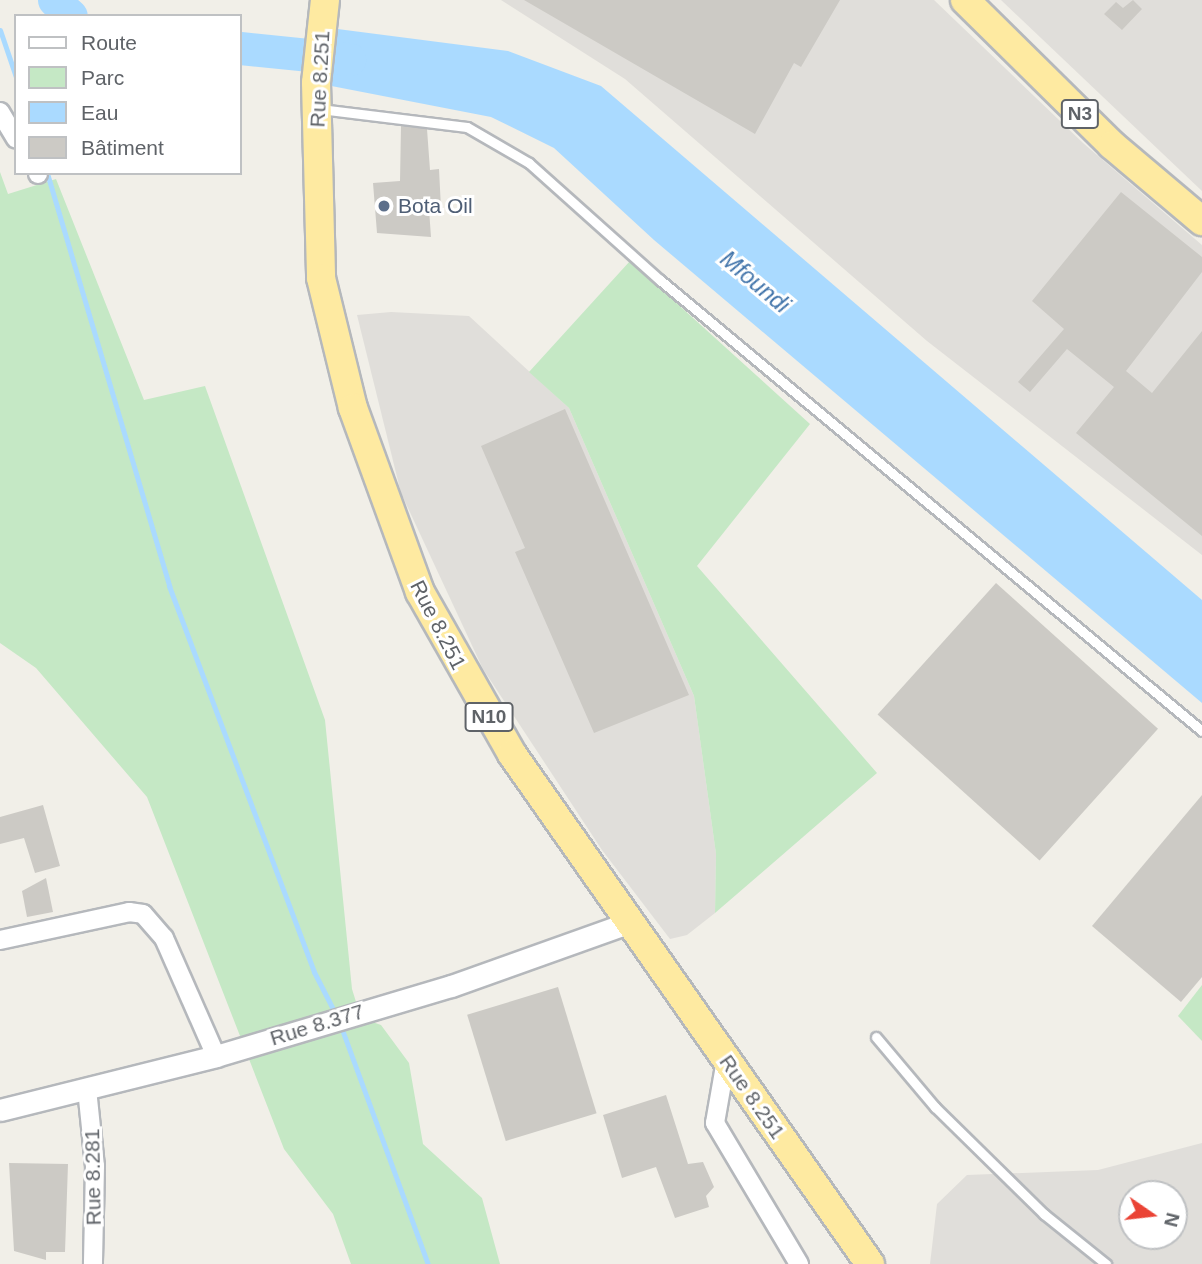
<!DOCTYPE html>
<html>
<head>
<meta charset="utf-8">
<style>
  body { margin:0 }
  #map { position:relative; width:1202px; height:1264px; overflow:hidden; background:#f1efe8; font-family:Arial,sans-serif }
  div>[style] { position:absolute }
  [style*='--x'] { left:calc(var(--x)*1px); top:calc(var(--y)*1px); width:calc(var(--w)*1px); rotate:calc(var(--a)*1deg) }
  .industrial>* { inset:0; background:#e0deda }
  .green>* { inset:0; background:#c5e8c5 }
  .water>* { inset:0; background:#aadaff }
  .stream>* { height:5px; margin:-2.5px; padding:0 2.5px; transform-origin:2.5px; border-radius:2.5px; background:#aadaff }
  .river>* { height:33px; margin:-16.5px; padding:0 16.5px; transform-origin:16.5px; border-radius:16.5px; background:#aadaff }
  .building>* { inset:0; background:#cccac5; transform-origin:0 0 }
  .roads { filter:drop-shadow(2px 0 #b5b8bc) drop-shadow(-2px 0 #b5b8bc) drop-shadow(0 2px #b5b8bc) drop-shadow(0 -2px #b5b8bc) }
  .service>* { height:9px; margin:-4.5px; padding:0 4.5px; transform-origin:4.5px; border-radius:4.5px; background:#fff }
  .minor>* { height:18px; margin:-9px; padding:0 9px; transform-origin:9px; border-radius:9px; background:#fff }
  .tertiary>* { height:21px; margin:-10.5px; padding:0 10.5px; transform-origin:10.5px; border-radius:10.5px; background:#fff }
  .trunk>* { height:28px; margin:-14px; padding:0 14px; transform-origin:14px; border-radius:14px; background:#feeaa1 }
  .dots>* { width:19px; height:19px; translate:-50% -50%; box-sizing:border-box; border:4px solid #fff; border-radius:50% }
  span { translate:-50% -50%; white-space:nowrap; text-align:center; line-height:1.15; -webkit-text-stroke:6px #fff; paint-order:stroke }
  .shield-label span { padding:2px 5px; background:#fff; border:2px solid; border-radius:5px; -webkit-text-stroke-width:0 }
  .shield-label { font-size:19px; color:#5f6368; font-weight:700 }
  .street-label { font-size:21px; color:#5f6368 }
  .service-label { font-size:21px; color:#4e5e75 }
  .left { translate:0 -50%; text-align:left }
  .water-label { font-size:23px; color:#4174aa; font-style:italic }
  .legend { position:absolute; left:14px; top:14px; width:228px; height:161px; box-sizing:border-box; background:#fff; border:2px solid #bfc1c3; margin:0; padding:9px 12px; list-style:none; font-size:21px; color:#5f6368 }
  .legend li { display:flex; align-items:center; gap:14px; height:35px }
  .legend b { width:35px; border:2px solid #bfc1c3 }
  .north { position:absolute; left:1118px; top:1180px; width:70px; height:70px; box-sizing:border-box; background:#fff; border:2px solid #bfc1c3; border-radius:50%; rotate:104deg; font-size:19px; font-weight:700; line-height:28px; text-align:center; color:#5f6368 }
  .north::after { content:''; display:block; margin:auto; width:24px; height:32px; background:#ea4335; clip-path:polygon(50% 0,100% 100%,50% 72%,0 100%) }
</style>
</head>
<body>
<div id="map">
  <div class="industrial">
    <div style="clip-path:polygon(501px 0,934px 0,1083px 143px,1202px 245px,1202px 555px,927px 341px,625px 79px)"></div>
    <div style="clip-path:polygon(1001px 0,1202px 0,1202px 191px)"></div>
    <div style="clip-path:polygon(391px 312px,469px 316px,569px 408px,694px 696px,716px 854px,715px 913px,687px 935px,670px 939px,602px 850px,483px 669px,401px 493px,357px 315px)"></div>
    <div style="clip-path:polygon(evenodd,1202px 1143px,1202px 1264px,930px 1264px,937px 1204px,967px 1175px,1098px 1170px,1202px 1143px,1132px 1194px,1174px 1194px,1174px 1236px,1132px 1236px,1132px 1194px)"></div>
  </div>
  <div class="green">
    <div style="clip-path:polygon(0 172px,8px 194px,56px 179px,144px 400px,205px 386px,325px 720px,352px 989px,361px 1018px,381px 1025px,409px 1063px,423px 1144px,482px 1198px,500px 1264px,351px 1264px,333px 1214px,284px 1149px,147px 797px,36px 668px,0 643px)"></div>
    <div style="clip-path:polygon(630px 261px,810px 424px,697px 566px,877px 773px,715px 913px,716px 854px,694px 696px,569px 408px,529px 372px)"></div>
    <div style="clip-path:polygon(1202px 985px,1202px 1041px,1178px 1016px)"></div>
  </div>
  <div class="water">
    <div style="clip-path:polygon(322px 27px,508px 51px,601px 86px,1202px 600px,1202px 703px,654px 240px,554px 148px,491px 117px,316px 83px)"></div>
  </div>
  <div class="stream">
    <div style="--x:0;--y:30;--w:50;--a:71.2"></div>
    <div style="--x:47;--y:173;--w:431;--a:73.5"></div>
    <div style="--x:169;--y:586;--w:412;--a:69.4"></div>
    <div style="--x:314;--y:972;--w:48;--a:62.9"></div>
    <div style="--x:340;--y:1024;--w:256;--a:69.9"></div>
  </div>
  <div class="river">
    <div style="--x:54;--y:0;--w:23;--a:43"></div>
    <div style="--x:240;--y:48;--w:110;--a:5.8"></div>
  </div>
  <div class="building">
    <div style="clip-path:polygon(524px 0,840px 0,801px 67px,794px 63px,755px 134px)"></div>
    <div style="clip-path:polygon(1133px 0,1142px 9px,1122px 30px,1104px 14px,1116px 2px,1123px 8px)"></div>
    <div style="clip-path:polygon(401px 126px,427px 129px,430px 170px,439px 169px,441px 208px,429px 209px,431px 237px,377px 233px,373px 183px,400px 181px)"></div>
    <div style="clip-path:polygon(1121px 192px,1202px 257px,1202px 272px,1126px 371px,1152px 393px,1202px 331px,1202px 536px,1076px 433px,1114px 387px,1067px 349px,1030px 392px,1018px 382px,1064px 329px,1032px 301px)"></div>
    <div style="clip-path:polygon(565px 409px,689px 695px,594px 733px,515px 552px,525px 548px,481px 446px)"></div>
    <div style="left:996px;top:583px;width:218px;height:177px;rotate:42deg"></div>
    <div style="clip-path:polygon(1202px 795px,1202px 977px,1181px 1002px,1092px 926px)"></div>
    <div style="clip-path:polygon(43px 805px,60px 866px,35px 873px,24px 838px,0 844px,0 817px)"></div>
    <div style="clip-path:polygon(46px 878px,53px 912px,27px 917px,22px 891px)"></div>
    <div style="left:558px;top:987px;width:132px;height:95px;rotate:73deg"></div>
    <div style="clip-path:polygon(666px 1095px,688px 1164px,703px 1162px,714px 1187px,706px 1196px,709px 1207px,675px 1218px,656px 1167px,622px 1178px,603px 1115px)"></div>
    <div style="clip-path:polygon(9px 1163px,68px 1164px,65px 1252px,46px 1252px,46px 1260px,14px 1251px)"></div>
  </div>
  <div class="roads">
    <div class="service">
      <div style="--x:320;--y:109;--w:148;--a:7"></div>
      <div style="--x:467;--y:127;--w:72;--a:30.1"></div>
      <div style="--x:529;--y:163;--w:176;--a:41.8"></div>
      <div style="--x:660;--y:280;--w:705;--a:39.76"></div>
      <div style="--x:876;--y:1037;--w:92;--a:49.9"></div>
      <div style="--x:935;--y:1107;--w:153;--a:44.5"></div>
      <div style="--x:1044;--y:1214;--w:80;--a:38.9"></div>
    </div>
    <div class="minor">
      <div style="--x:0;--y:112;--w:31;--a:59"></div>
      <div style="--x:38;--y:173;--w:1;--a:90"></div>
      <div style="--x:0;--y:940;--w:132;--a:-12.2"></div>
      <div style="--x:129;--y:912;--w:14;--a:8"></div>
      <div style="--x:143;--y:914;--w:32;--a:49"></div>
      <div style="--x:164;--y:938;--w:129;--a:66.2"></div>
      <div style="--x:726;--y:1060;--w:64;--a:99.9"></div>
      <div style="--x:715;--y:1123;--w:164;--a:59.2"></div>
      <div style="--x:87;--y:1089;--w:77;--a:84.1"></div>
      <div style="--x:95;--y:1166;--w:98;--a:91.2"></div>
    </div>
    <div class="tertiary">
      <div style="--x:0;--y:1110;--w:223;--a:-14"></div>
      <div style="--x:216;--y:1056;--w:245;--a:-16.6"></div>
      <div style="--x:451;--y:986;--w:188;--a:-19.6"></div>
    </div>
    <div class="trunk">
      <div style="--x:325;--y:0;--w:83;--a:96.2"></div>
      <div style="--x:316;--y:83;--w:195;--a:88.5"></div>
      <div style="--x:321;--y:278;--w:134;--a:76.2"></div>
      <div style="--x:353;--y:408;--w:196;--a:70"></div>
      <div style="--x:420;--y:592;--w:186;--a:60.4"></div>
      <div style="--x:512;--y:754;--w:623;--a:54.93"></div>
      <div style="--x:965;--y:0;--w:206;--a:44.6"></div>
      <div style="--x:1112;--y:145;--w:118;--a:40.2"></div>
    </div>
  </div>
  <div class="dots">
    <div style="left:384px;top:206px;background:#5c6f8a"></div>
  </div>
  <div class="shield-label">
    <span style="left:1080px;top:114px">N3</span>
    <span style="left:489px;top:717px">N10</span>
  </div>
  <div class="street-label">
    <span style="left:320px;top:79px;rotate:-87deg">Rue 8.251</span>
    <span style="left:438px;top:625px;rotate:63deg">Rue 8.251</span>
    <span style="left:317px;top:1025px;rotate:-17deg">Rue 8.377</span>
    <span style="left:752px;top:1097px;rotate:55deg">Rue 8.251</span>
    <span style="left:93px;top:1177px;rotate:-91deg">Rue 8.281</span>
  </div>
  <div class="service-label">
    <span class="left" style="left:398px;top:206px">Bota Oil</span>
  </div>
  <div class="water-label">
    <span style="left:755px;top:282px;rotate:40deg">Mfoundi</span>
  </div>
  <ul class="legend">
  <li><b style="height:9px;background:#fff"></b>Route</li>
  <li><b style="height:19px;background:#c5e8c5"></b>Parc</li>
  <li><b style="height:19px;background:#aadaff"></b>Eau</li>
  <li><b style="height:19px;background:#cccac5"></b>Bâtiment</li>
  </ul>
  <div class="north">N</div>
</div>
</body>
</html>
